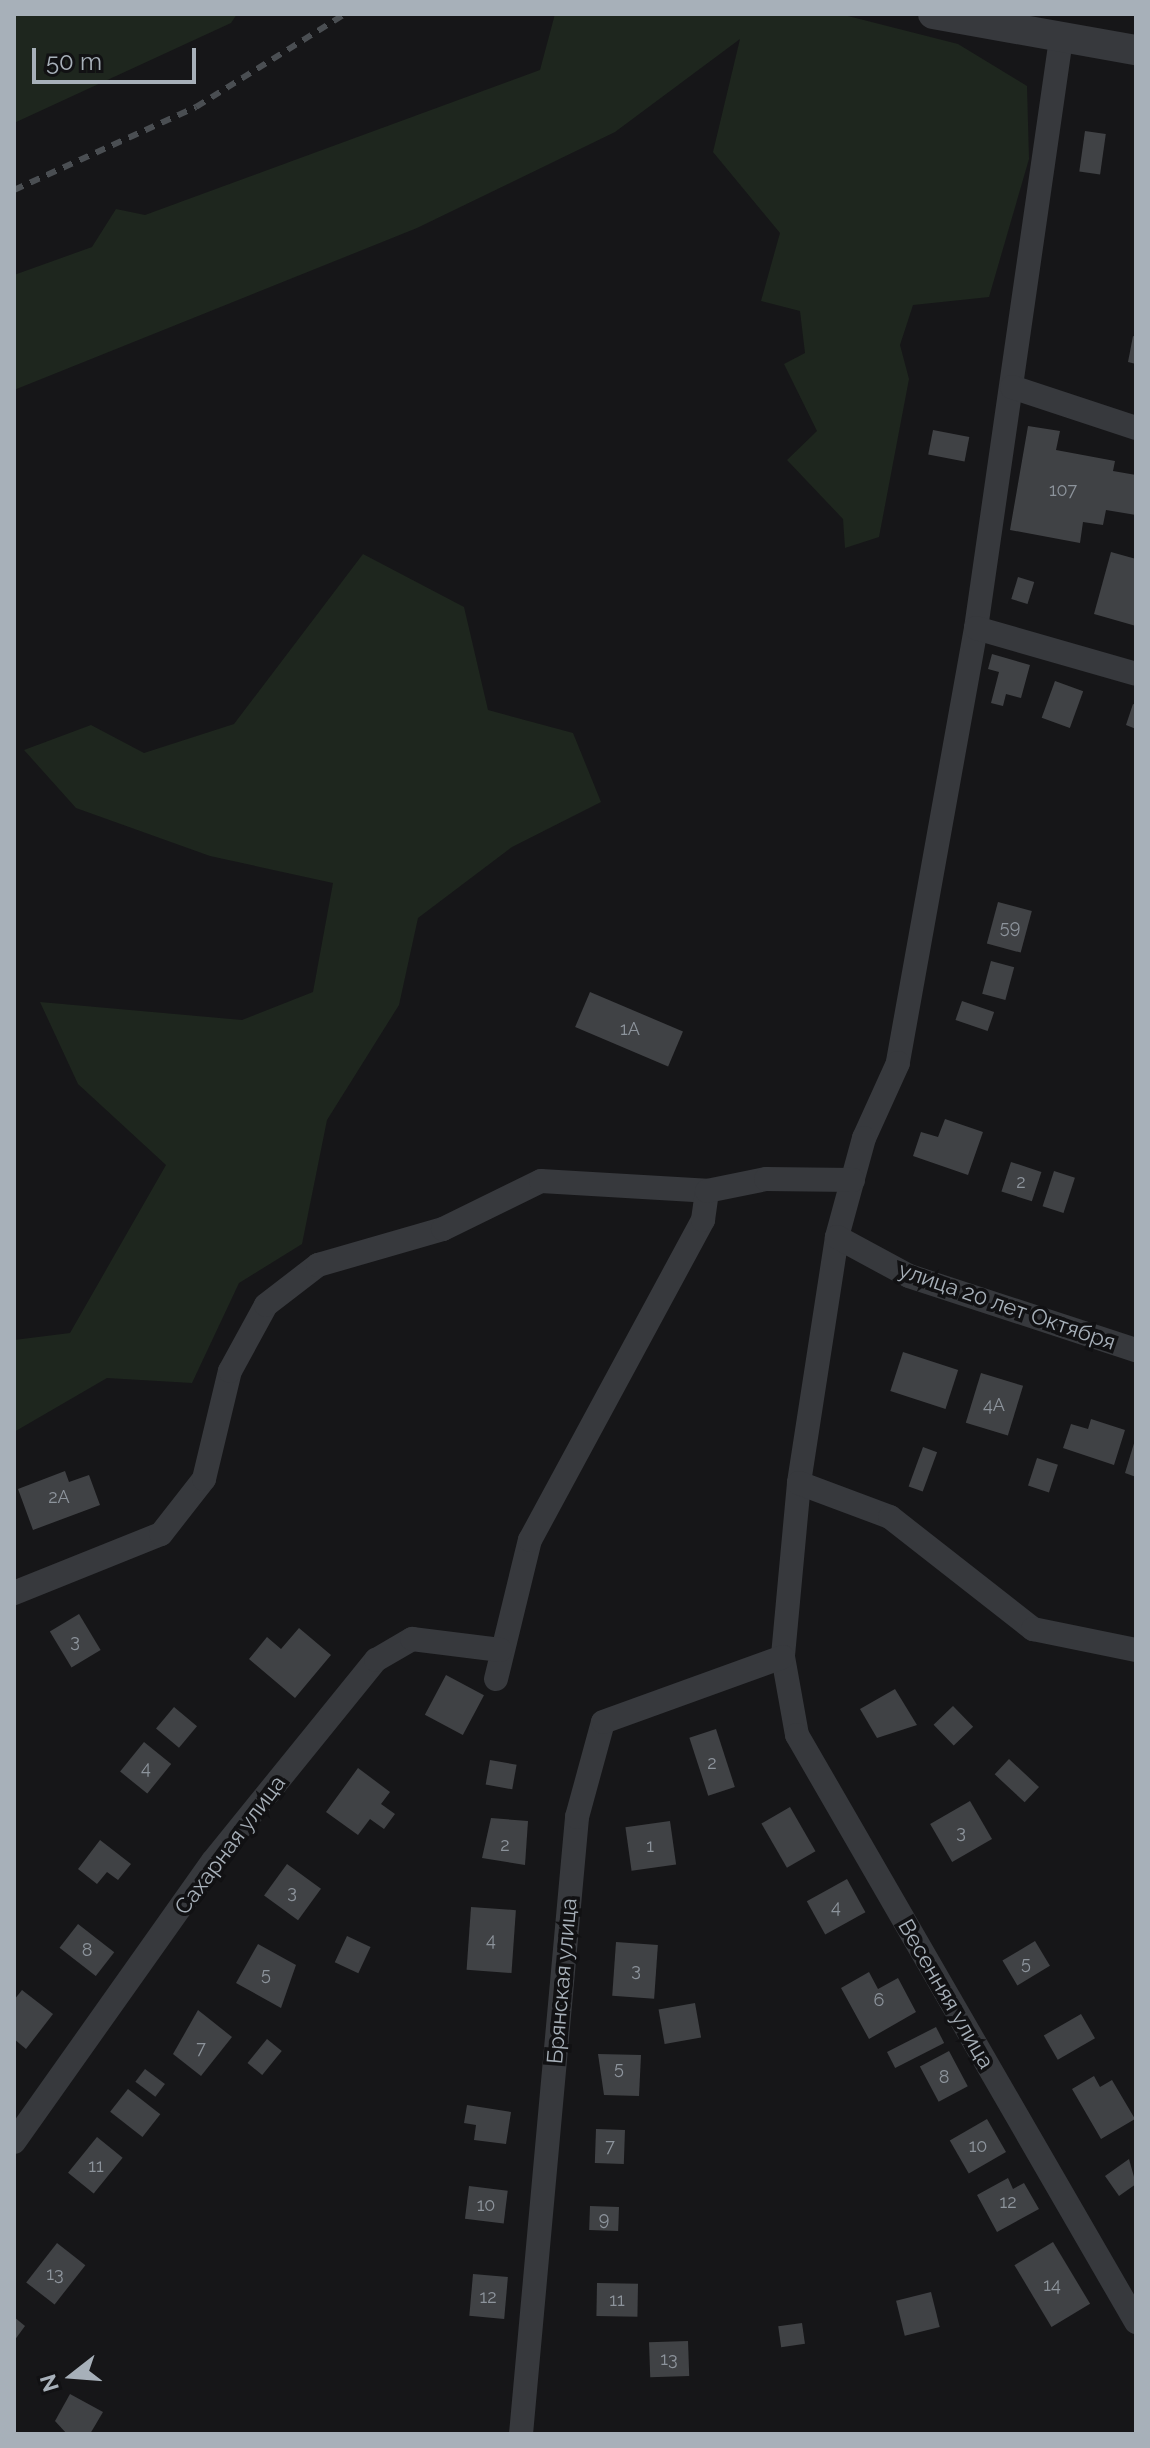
<!DOCTYPE html>
<html>
<head>
<meta charset="utf-8">
<style>
  body { margin:0 }
  #map { position:relative; width:1150px; height:2448px; overflow:hidden; background:#161618; font-family:Raleway,sans-serif }
  div>[style] { position:absolute }
  [style*='--x'] { left:calc(var(--x)*1px); top:calc(var(--y)*1px); width:calc(var(--w)*1px); rotate:calc(var(--a)*1deg) }
  .green>* { inset:0; background:#1e261e }
  .building>* { inset:0; background:#404245; transform-origin:0 0 }
  .minor>* { height:24px; margin:-12px; padding:0 12px; transform-origin:12px; border-radius:12px; background:#37393d }
  .tertiary>* { height:30px; margin:-15px; padding:0 15px; transform-origin:15px; border-radius:15px; background:#37393d }
  .rail>* { height:6px; margin-top:-3px; transform-origin:0; background:repeating-linear-gradient(90deg,#4a4e52 0 10px,transparent 0 18px) }
  span { translate:-50% -50%; white-space:nowrap; text-align:center; line-height:1.15; -webkit-text-stroke:7px #111113; paint-order:stroke }
  .number-label { font-size:18px; color:#8d949c }
  .number-label span { -webkit-text-stroke-width:0 }
  .street-label { font-size:22px; color:#a7b0b9 }
  .frame { position:absolute; inset:0; border:16px solid #a7b0b9; pointer-events:none }
  .north { position:absolute; left:32px; top:2336px; width:80px; height:80px; -webkit-text-stroke:6px #111113; paint-order:stroke; rotate:253deg; font-size:22px; font-weight:700; line-height:32px; text-align:center; color:#a7b0b9 }
  .north::after { content:''; display:block; margin:auto; width:28px; height:36px; background:#a7b0b9; clip-path:polygon(50% 0,100% 100%,50% 72%,0 100%) }
  .scale { position:absolute; left:32px; top:48px; width:164px; height:36px; box-sizing:border-box; border:4px solid #a7b0b9; border-top:0; padding-left:10px; font-size:24px; line-height:28px; white-space:nowrap; color:#a7b0b9; -webkit-text-stroke:6px #111113; paint-order:stroke }
</style>
</head>
<body>
<div id="map">
  <div class="green">
    <div style="clip-path:polygon(14px 14px,237px 14px,231px 23px,14px 123px)"></div>
    <div style="clip-path:polygon(555px 14px,840px 14px,958px 44px,1027px 86px,1029px 159px,989px 297px,913px 305px,900px 345px,909px 379px,879px 537px,845px 548px,843px 519px,787px 460px,817px 431px,784px 364px,805px 353px,800px 311px,761px 301px,780px 233px,713px 152px,740px 39px,615px 132px,417px 228px,14px 390px,14px 275px,92px 247px,116px 209px,145px 215px,540px 70px)"></div>
    <div style="clip-path:polygon(363px 554px,464px 607px,488px 710px,573px 733px,601px 802px,512px 847px,418px 918px,399px 1005px,327px 1120px,302px 1244px,239px 1283px,192px 1383px,107px 1378px,14px 1432px,14px 1340px,70px 1333px,166px 1165px,78px 1084px,40px 1002px,242px 1020px,313px 992px,333px 883px,210px 856px,76px 808px,24px 750px,91px 725px,144px 753px,234px 724px)"></div>
  </div>
  <div class="building">
    <div style="left:1085px;top:131px;width:21px;height:41px;rotate:8deg"></div>
    <div style="clip-path:polygon(1133px 336px,1136px 337px,1136px 364px,1128px 362px)"></div>
    <div style="clip-path:polygon(1028px 426px,1060px 431px,1056px 450px,1115px 461px,1113px 471px,1136px 475px,1136px 515px,1106px 510px,1103px 525px,1083px 522px,1080px 543px,1010px 530px)"></div>
    <div style="left:933px;top:430px;width:37px;height:25px;rotate:11deg"></div>
    <div style="clip-path:polygon(1111px 552px,1136px 559px,1136px 626px,1094px 614px)"></div>
    <div style="left:1018px;top:577px;width:17px;height:23px;rotate:17deg"></div>
    <div style="clip-path:polygon(992px 654px,1030px 665px,1021px 698px,1006px 694px,1003px 706px,991px 703px,999px 672px,988px 669px)"></div>
    <div style="left:1055px;top:681px;width:30px;height:39px;rotate:20deg"></div>
    <div style="clip-path:polygon(1133px 704px,1136px 705px,1136px 729px,1126px 725px)"></div>
    <div style="left:998px;top:902px;width:35px;height:43px;rotate:15deg"></div>
    <div style="left:991px;top:961px;width:24px;height:34px;rotate:15deg"></div>
    <div style="left:590px;top:992px;width:101px;height:38px;rotate:23deg"></div>
    <div style="left:962px;top:1001px;width:34px;height:20px;rotate:19deg"></div>
    <div style="clip-path:polygon(945px 1119px,983px 1132px,968px 1175px,913px 1156px,921px 1132px,938px 1137px)"></div>
    <div style="left:1011px;top:1162px;width:32px;height:31px;rotate:18deg"></div>
    <div style="left:1054px;top:1171px;width:22px;height:37px;rotate:18deg"></div>
    <div style="left:903px;top:1352px;width:58px;height:41px;rotate:18deg"></div>
    <div style="left:981px;top:1373px;width:44px;height:52px;rotate:17deg"></div>
    <div style="clip-path:polygon(1091px 1419px,1125px 1430px,1114px 1465px,1063px 1448px,1071px 1424px,1088px 1429px)"></div>
    <div style="clip-path:polygon(1135px 1440px,1136px 1440px,1136px 1477px,1125px 1473px)"></div>
    <div style="left:923px;top:1447px;width:15px;height:42px;rotate:20deg"></div>
    <div style="left:1037px;top:1458px;width:22px;height:29px;rotate:18deg"></div>
    <div style="clip-path:polygon(65px 1471px,69px 1482px,89px 1475px,100px 1505px,33px 1530px,18px 1489px)"></div>
    <div style="left:79px;top:1614px;width:42px;height:34px;rotate:59deg"></div>
    <div style="clip-path:polygon(299px 1628px,331px 1655px,295px 1698px,249px 1659px,267px 1637px,281px 1649px)"></div>
    <div style="left:446px;top:1675px;width:43px;height:45px;rotate:28deg"></div>
    <div style="clip-path:polygon(895px 1689px,917px 1725px,877px 1738px,860px 1709px)"></div>
    <div style="left:953px;top:1706px;width:29px;height:27px;rotate:46deg"></div>
    <div style="left:174px;top:1707px;width:30px;height:28px;rotate:40deg"></div>
    <div style="left:716px;top:1729px;width:61px;height:28px;rotate:72deg"></div>
    <div style="left:144px;top:1742px;width:35px;height:38px;rotate:39deg"></div>
    <div style="left:1009px;top:1759px;width:41px;height:21px;rotate:43deg"></div>
    <div style="left:490px;top:1760px;width:27px;height:25px;rotate:10deg"></div>
    <div style="clip-path:polygon(358px 1768px,390px 1792px,381px 1804px,395px 1814px,384px 1829px,370px 1819px,358px 1835px,326px 1812px)"></div>
    <div style="left:970px;top:1801px;width:44px;height:46px;rotate:60deg"></div>
    <div style="left:790px;top:1807px;width:51px;height:33px;rotate:60deg"></div>
    <div style="clip-path:polygon(491px 1818px,528px 1821px,525px 1865px,482px 1858px)"></div>
    <div style="left:670px;top:1821px;width:44px;height:45px;rotate:82deg"></div>
    <div style="clip-path:polygon(100px 1840px,131px 1864px,118px 1880px,107px 1872px,97px 1884px,78px 1869px)"></div>
    <div style="left:287px;top:1864px;width:42px;height:39px;rotate:36deg"></div>
    <div style="left:847px;top:1879px;width:38px;height:46px;rotate:61deg"></div>
    <div style="left:471px;top:1907px;width:45px;height:63px;rotate:4deg"></div>
    <div style="left:78px;top:1924px;width:46px;height:30px;rotate:38deg"></div>
    <div style="left:347px;top:1936px;width:26px;height:29px;rotate:25deg"></div>
    <div style="left:1035px;top:1941px;width:29px;height:38px;rotate:59deg"></div>
    <div style="left:616px;top:1942px;width:42px;height:54px;rotate:4deg"></div>
    <div style="clip-path:polygon(258px 1944px,296px 1965px,281px 2008px,236px 1983px)"></div>
    <div style="clip-path:polygon(869px 1972px,878px 1989px,898px 1978px,916px 2012px,869px 2039px,841px 1988px)"></div>
    <div style="clip-path:polygon(22px 1990px,53px 2014px,26px 2049px,14px 2039px,14px 2000px)"></div>
    <div style="left:695px;top:2003px;width:35px;height:37px;rotate:80deg"></div>
    <div style="clip-path:polygon(198px 2010px,232px 2037px,201px 2076px,173px 2054px)"></div>
    <div style="left:1081px;top:2014px;width:28px;height:43px;rotate:60deg"></div>
    <div style="left:936px;top:2027px;width:18px;height:55px;rotate:63deg"></div>
    <div style="left:267px;top:2039px;width:19px;height:31px;rotate:39deg"></div>
    <div style="left:949px;top:2051px;width:40px;height:33px;rotate:62deg"></div>
    <div style="clip-path:polygon(598px 2054px,641px 2055px,639px 2096px,604px 2095px)"></div>
    <div style="left:145px;top:2069px;width:25px;height:16px;rotate:37deg"></div>
    <div style="clip-path:polygon(1094px 2076px,1100px 2087px,1112px 2080px,1135px 2119px,1101px 2139px,1072px 2089px)"></div>
    <div style="left:128px;top:2089px;width:41px;height:29px;rotate:38deg"></div>
    <div style="clip-path:polygon(467px 2105px,511px 2112px,506px 2144px,474px 2140px,476px 2125px,464px 2123px)"></div>
    <div style="left:987px;top:2119px;width:38px;height:43px;rotate:60deg"></div>
    <div style="left:596px;top:2129px;width:29px;height:34px;rotate:2deg"></div>
    <div style="left:97px;top:2137px;width:33px;height:46px;rotate:39deg"></div>
    <div style="clip-path:polygon(1129px 2159px,1136px 2184px,1119px 2196px,1105px 2176px)"></div>
    <div style="clip-path:polygon(1008px 2178px,1013px 2189px,1024px 2183px,1039px 2209px,997px 2232px,977px 2195px)"></div>
    <div style="left:469px;top:2186px;width:39px;height:33px;rotate:7deg"></div>
    <div style="left:590px;top:2206px;width:29px;height:24px;rotate:2deg"></div>
    <div style="left:1053px;top:2242px;width:72px;height:45px;rotate:59deg"></div>
    <div style="left:57px;top:2243px;width:36px;height:50px;rotate:38deg"></div>
    <div style="left:473px;top:2274px;width:35px;height:42px;rotate:5deg"></div>
    <div style="left:597px;top:2283px;width:41px;height:33px;rotate:1deg"></div>
    <div style="left:931px;top:2292px;width:36px;height:36px;rotate:76deg"></div>
    <div style="clip-path:polygon(14px 2317px,25px 2326px,14px 2341px)"></div>
    <div style="left:802px;top:2323px;width:21px;height:24px;rotate:82deg"></div>
    <div style="left:688px;top:2341px;width:35px;height:39px;rotate:88deg"></div>
    <div style="clip-path:polygon(70px 2394px,103px 2412px,90px 2434px,67px 2434px,55px 2421px)"></div>
  </div>
  <div class="minor">
    <div style="--x:1061;--y:39;--w:595;--a:98.21"></div>
    <div style="--x:976;--y:628;--w:442;--a:100.2"></div>
    <div style="--x:898;--y:1063;--w:82;--a:114.4"></div>
    <div style="--x:864;--y:1138;--w:103;--a:105.3"></div>
    <div style="--x:837;--y:1237;--w:249;--a:98.8"></div>
    <div style="--x:799;--y:1483;--w:175;--a:95.3"></div>
    <div style="--x:783;--y:1657;--w:79;--a:79.8"></div>
    <div style="--x:797;--y:1735;--w:678;--a:59.99"></div>
    <div style="--x:1012;--y:387;--w:131;--a:18.3"></div>
    <div style="--x:976;--y:628;--w:166;--a:16"></div>
    <div style="--x:837;--y:1237;--w:82;--a:28.4"></div>
    <div style="--x:909;--y:1276;--w:239;--a:18.1"></div>
    <div style="--x:799;--y:1483;--w:97;--a:20.5"></div>
    <div style="--x:890;--y:1517;--w:182;--a:38.1"></div>
    <div style="--x:1033;--y:1629;--w:105;--a:11.5"></div>
    <div style="--x:14;--y:1593;--w:158;--a:-21.9"></div>
    <div style="--x:161;--y:1534;--w:70;--a:-52"></div>
    <div style="--x:204;--y:1479;--w:111;--a:-76.5"></div>
    <div style="--x:230;--y:1371;--w:75;--a:-61.4"></div>
    <div style="--x:266;--y:1305;--w:66;--a:-37.6"></div>
    <div style="--x:318;--y:1265;--w:130;--a:-16.1"></div>
    <div style="--x:443;--y:1229;--w:109;--a:-26.1"></div>
    <div style="--x:541;--y:1181;--w:166;--a:3.4"></div>
    <div style="--x:496;--y:1679;--w:143;--a:-76.3"></div>
    <div style="--x:530;--y:1540;--w:364;--a:-61.6"></div>
    <div style="--x:703;--y:1220;--w:29;--a:-82"></div>
    <div style="--x:707;--y:1191;--w:60;--a:-11.5"></div>
    <div style="--x:766;--y:1179;--w:87;--a:0.7"></div>
    <div style="--x:14;--y:2142;--w:344;--a:-54.7"></div>
    <div style="--x:213;--y:1861;--w:259;--a:-51"></div>
    <div style="--x:376;--y:1660;--w:42;--a:-30.3"></div>
    <div style="--x:412;--y:1639;--w:89;--a:7.1"></div>
    <div style="--x:521;--y:2434;--w:620;--a:-84.81"></div>
    <div style="--x:577;--y:1817;--w:98;--a:-74.7"></div>
    <div style="--x:603;--y:1722;--w:191;--a:-19.9"></div>
  </div>
  <div class="tertiary">
    <div style="--x:933;--y:14;--w:206;--a:10.1"></div>
  </div>
  <div class="rail">
    <div style="--x:14;--y:190;--w:200;--a:-24.5"></div>
    <div style="--x:196;--y:107;--w:176;--a:-32"></div>
  </div>
  <div class="number-label">
    <span style="left:1063px;top:490px">107</span>
    <span style="left:1010px;top:927px">59</span>
    <span style="left:630px;top:1029px">1А</span>
    <span style="left:1021px;top:1182px">2</span>
    <span style="left:994px;top:1405px">4А</span>
    <span style="left:59px;top:1497px">2А</span>
    <span style="left:75px;top:1641px">3</span>
    <span style="left:712px;top:1763px">2</span>
    <span style="left:146px;top:1768px">4</span>
    <span style="left:961px;top:1832px">3</span>
    <span style="left:505px;top:1845px">2</span>
    <span style="left:650px;top:1846px">1</span>
    <span style="left:292px;top:1892px">3</span>
    <span style="left:836px;top:1907px">4</span>
    <span style="left:491px;top:1940px">4</span>
    <span style="left:87px;top:1950px">8</span>
    <span style="left:1026px;top:1963px">5</span>
    <span style="left:636px;top:1970px">3</span>
    <span style="left:266px;top:1974px">5</span>
    <span style="left:879px;top:2000px">6</span>
    <span style="left:201px;top:2048px">7</span>
    <span style="left:619px;top:2068px">5</span>
    <span style="left:944px;top:2077px">8</span>
    <span style="left:610px;top:2146px">7</span>
    <span style="left:978px;top:2146px">10</span>
    <span style="left:96px;top:2166px">11</span>
    <span style="left:1008px;top:2202px">12</span>
    <span style="left:486px;top:2205px">10</span>
    <span style="left:604px;top:2219px">9</span>
    <span style="left:55px;top:2274px">13</span>
    <span style="left:1052px;top:2285px">14</span>
    <span style="left:488px;top:2297px">12</span>
    <span style="left:617px;top:2300px">11</span>
    <span style="left:669px;top:2359px">13</span>
  </div>
  <div class="street-label">
    <span style="left:1007px;top:1306px;rotate:19deg">улица 20 лет Октября</span>
    <span style="left:230px;top:1845px;rotate:-53deg">Сахарная улица</span>
    <span style="left:562px;top:1981px;rotate:-85deg">Брянская улица</span>
    <span style="left:946px;top:1994px;rotate:60deg">Весенняя улица</span>
  </div>
  <div class="frame"></div>
  <div class="north">N</div>
  <div class="scale">50 m</div>
</div>
</body>
</html>
